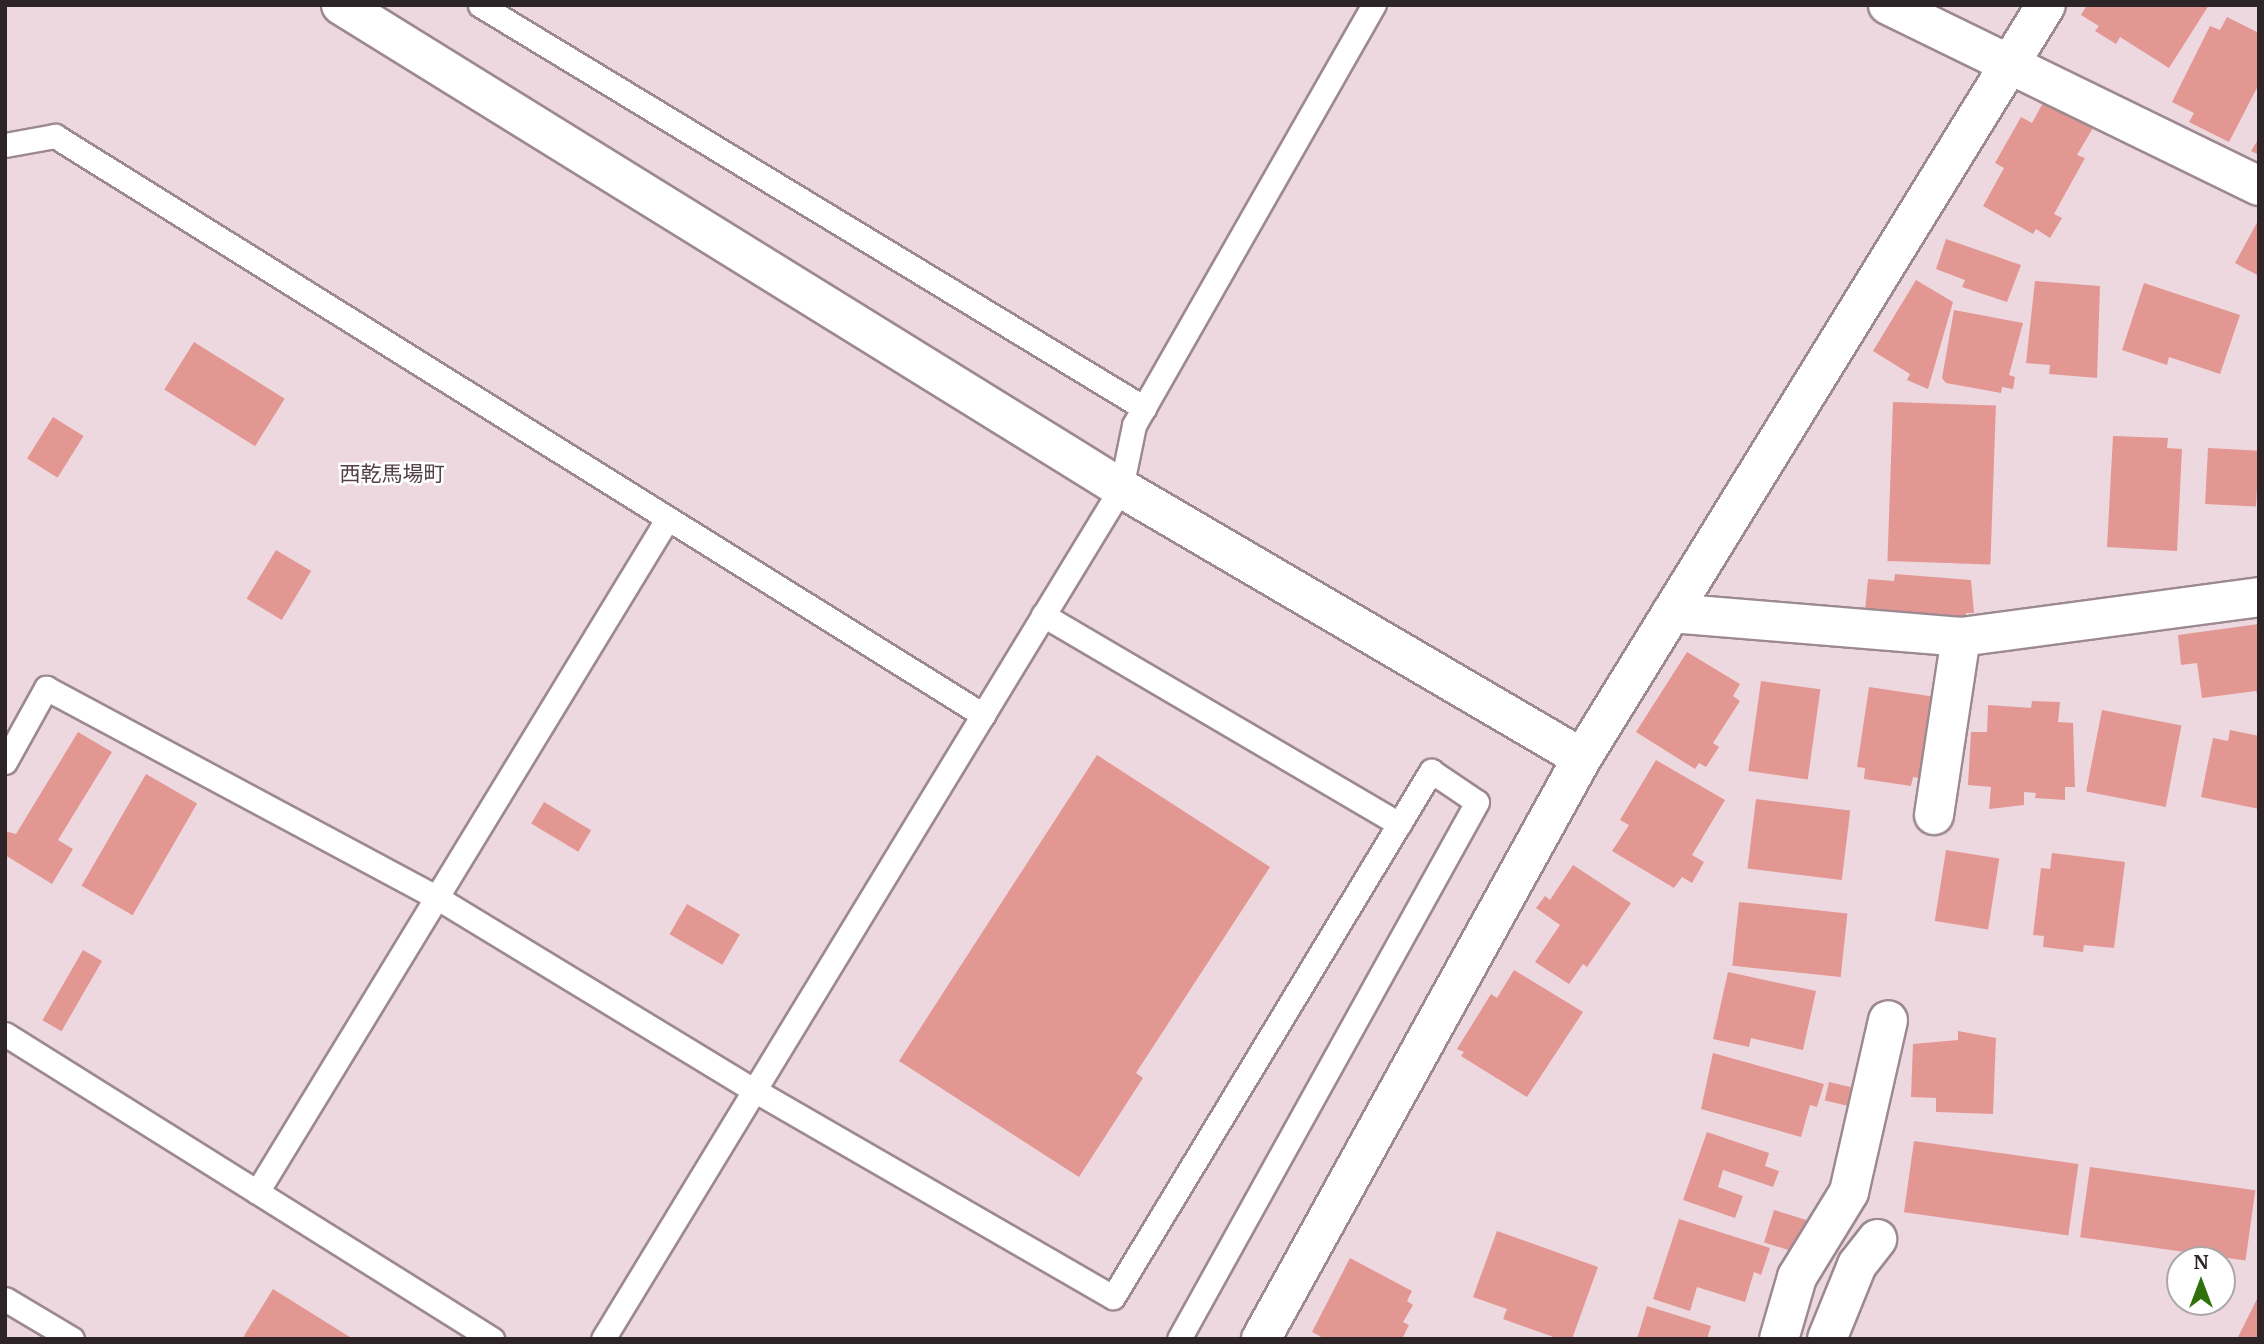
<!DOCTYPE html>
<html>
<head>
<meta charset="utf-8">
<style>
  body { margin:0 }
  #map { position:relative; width:2264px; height:1344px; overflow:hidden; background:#eed8e0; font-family:Merriweather,"Noto Sans JP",serif }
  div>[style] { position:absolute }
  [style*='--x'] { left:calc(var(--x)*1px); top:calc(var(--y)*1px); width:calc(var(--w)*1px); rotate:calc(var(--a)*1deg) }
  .building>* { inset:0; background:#e39793; transform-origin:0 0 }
  .roads { filter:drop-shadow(2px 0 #9d8991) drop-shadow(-2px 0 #9d8991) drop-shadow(0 2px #9d8991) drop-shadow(0 -2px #9d8991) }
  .lane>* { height:23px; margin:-11.5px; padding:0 11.5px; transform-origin:11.5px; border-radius:11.5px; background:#fff }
  .street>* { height:38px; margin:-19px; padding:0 19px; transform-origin:19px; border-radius:19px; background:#fff }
  .secondary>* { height:38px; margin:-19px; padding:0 19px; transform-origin:19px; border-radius:19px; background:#fff }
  span { translate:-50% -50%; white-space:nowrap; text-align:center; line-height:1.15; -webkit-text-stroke:5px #fff; paint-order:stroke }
  .quarter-label { font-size:21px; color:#524147 }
  .frame { position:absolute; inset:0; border:7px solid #2c2427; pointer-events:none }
  .north { position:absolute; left:2166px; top:1246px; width:70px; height:70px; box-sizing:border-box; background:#fff; border:2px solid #aba7a9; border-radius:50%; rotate:0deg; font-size:19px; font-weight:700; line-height:28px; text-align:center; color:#2c2427 }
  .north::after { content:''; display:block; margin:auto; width:24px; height:32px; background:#30710b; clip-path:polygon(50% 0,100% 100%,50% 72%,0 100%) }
</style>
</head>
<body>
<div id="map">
  <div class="building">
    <div style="clip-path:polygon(2087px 5px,2209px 5px,2169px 68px,2120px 37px,2116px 44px,2095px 31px,2099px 26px,2081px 15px)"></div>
    <div style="clip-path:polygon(2227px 17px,2259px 33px,2259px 84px,2229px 142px,2189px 122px,2194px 113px,2172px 102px,2210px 26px,2220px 30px)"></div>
    <div style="clip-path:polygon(2044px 101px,2093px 128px,2077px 155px,2085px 158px,2054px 214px,2062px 218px,2050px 238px,2036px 229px,2033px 234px,1983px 206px,2004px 168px,1995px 163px,2021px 117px,2032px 123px)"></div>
    <div style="clip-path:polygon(2259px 138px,2259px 155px,2251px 151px)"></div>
    <div style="clip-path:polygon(2259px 219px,2259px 276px,2235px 263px)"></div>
    <div style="clip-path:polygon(1946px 239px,2021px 265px,2007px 302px,1962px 287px,1965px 280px,1936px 269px)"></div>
    <div style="clip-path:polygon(1916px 280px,1953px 302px,1928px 389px,1907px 380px,1910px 374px,1873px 351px)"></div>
    <div style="clip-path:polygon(2035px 281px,2100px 286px,2097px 378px,2049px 374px,2050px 365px,2026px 363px)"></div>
    <div style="clip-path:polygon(2144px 283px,2240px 315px,2220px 374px,2169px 357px,2167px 365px,2122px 350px)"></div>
    <div style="clip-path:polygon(1954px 310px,2023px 323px,2009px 375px,2015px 377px,2013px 389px,2002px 387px,2001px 393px,1946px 383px,1942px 378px)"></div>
    <div style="left:194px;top:342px;width:107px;height:56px;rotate:32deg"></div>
    <div style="left:1893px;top:402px;width:103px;height:159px;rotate:2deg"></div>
    <div style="left:53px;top:417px;width:36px;height:49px;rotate:32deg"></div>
    <div style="clip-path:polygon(2113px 436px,2168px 438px,2167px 448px,2182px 449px,2177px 551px,2107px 547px)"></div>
    <div style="left:2208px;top:448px;width:51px;height:56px;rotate:3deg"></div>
    <div style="left:276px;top:550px;width:41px;height:57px;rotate:31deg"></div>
    <div style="clip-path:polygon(1895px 574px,1971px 580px,1974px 613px,1966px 613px,1966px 618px,1865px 611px,1868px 579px,1894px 581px)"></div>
    <div style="clip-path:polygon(2259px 624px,2259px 699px,2256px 691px,2202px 698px,2197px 663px,2181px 665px,2178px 635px)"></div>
    <div style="clip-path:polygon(1687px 652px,1740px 684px,1733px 696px,1740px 701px,1713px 743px,1719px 747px,1706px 767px,1699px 763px,1695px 769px,1636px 732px)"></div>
    <div style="left:1761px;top:681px;width:60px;height:91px;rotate:8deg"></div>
    <div style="clip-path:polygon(1869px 687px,1936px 697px,1924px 779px,1913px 777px,1911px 786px,1864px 779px,1865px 768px,1857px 767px)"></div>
    <div style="clip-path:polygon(2032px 701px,2060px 702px,2058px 722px,2073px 723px,2075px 787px,2065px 787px,2065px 800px,2035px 798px,2036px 793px,2024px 792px,2024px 805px,1989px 809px,1991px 787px,1968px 785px,1971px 732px,1987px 732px,1988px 705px,2031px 708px)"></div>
    <div style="left:2102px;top:710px;width:81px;height:83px;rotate:11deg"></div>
    <div style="clip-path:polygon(2230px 730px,2259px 736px,2259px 809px,2201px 797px,2213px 738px,2228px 741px)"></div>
    <div style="clip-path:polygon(78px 732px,112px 752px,58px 840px,73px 849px,52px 884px,5px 855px,5px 831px,16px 834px)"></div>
    <div style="clip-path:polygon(1097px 755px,1270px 867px,1136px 1073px,1143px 1078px,1079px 1177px,899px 1061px)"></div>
    <div style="clip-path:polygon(1656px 760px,1725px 800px,1692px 855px,1704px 862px,1692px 883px,1682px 877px,1674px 888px,1612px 851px,1629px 825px,1620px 820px)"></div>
    <div style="left:146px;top:774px;width:59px;height:129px;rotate:30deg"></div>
    <div style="left:1756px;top:799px;width:95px;height:70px;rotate:7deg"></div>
    <div style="left:544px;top:802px;width:55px;height:25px;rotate:31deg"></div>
    <div style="left:1946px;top:850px;width:54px;height:72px;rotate:9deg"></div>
    <div style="clip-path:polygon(2052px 853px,2125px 862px,2114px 948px,2084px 945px,2083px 952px,2043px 947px,2044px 936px,2033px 935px,2041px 868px,2050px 869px)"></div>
    <div style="clip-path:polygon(1573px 865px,1631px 903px,1587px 967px,1583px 964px,1569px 984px,1535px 962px,1560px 925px,1536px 908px,1545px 896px,1550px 900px)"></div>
    <div style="left:1739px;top:902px;width:109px;height:64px;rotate:6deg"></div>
    <div style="left:687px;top:904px;width:61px;height:35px;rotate:30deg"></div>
    <div style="left:83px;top:950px;width:22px;height:81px;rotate:30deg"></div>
    <div style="clip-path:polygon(1514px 970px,1583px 1012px,1527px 1097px,1461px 1056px,1464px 1052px,1457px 1049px,1491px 994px,1497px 998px)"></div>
    <div style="clip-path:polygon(1728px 972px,1816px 991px,1803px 1050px,1751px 1038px,1749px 1047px,1713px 1039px)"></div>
    <div style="clip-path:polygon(1958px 1031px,1996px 1038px,1993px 1114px,1936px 1112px,1936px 1098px,1911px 1097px,1913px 1044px,1958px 1040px)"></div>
    <div style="clip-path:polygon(1713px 1053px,1824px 1084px,1817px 1107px,1810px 1105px,1801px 1137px,1701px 1109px)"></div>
    <div style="left:1829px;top:1082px;width:31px;height:19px;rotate:13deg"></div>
    <div style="clip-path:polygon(1707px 1132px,1769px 1153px,1765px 1166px,1779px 1171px,1773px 1187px,1723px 1170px,1718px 1187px,1743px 1196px,1735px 1218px,1683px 1200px)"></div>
    <div style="left:1914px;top:1141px;width:166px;height:72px;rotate:8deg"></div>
    <div style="left:2090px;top:1167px;width:167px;height:71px;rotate:8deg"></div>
    <div style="left:1774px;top:1210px;width:34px;height:34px;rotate:17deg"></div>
    <div style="clip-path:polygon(1679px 1219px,1770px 1248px,1761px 1275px,1754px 1272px,1745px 1302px,1697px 1287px,1690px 1311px,1653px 1299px)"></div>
    <div style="clip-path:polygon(1497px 1231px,1598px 1267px,1572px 1339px,1559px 1339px,1503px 1319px,1507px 1309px,1473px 1297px)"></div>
    <div style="clip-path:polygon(1350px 1258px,1412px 1291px,1407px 1301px,1413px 1305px,1403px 1322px,1409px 1325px,1402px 1339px,1325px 1339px,1312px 1332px)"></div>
    <div style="clip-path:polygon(273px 1289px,353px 1339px,242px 1339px)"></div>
    <div style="clip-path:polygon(2259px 1295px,2259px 1339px,2237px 1339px)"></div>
    <div style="clip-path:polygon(1647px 1306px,1711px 1326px,1707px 1339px,1637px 1339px)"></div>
  </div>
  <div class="roads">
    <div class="lane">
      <div style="--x:480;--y:5;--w:777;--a:31.25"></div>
      <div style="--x:5;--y:145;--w:51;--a:-10.2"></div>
      <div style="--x:55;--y:136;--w:1094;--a:31.96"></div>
      <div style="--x:1043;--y:615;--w:413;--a:30.4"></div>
      <div style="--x:5;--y:762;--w:85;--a:-61"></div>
      <div style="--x:46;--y:688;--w:442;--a:28.2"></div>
      <div style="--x:436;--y:897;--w:372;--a:31.3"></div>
      <div style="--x:754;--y:1090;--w:414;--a:30"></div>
      <div style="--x:1113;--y:1297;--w:615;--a:-58.84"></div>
      <div style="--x:1431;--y:771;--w:55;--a:34"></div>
      <div style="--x:1477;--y:802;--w:614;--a:119.03"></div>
      <div style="--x:5;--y:1034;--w:575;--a:32.06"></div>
      <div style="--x:257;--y:1192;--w:789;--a:-58.63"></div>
      <div style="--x:5;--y:1299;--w:78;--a:30.8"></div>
      <div style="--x:603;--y:1339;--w:996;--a:-58.67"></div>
      <div style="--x:1121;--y:488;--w:64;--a:-78.3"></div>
      <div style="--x:1134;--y:425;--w:484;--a:-60.3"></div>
    </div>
    <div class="street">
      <div style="--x:341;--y:5;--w:917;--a:31.77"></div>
      <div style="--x:1121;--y:488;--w:534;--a:30.36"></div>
      <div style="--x:1888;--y:5;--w:413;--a:26"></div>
      <div style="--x:1671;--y:613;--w:291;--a:4.7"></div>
      <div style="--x:1961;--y:637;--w:301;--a:-7.6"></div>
      <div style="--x:1934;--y:815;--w:180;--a:-81.4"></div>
      <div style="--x:1779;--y:1339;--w:65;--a:-73.8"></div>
      <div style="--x:1797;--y:1277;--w:100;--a:-58.5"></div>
      <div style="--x:1849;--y:1192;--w:176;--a:-77.2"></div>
      <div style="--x:1827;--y:1339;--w:80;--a:-67.9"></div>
      <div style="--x:1857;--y:1265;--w:33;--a:-52"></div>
    </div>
    <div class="secondary">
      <div style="--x:1261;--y:1339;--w:664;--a:-61.08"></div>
      <div style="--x:1582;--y:758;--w:884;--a:-58.36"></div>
    </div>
  </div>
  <div class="quarter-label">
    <span style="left:392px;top:474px">西乾馬場町</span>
  </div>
  <div class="frame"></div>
  <div class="north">N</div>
</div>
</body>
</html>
